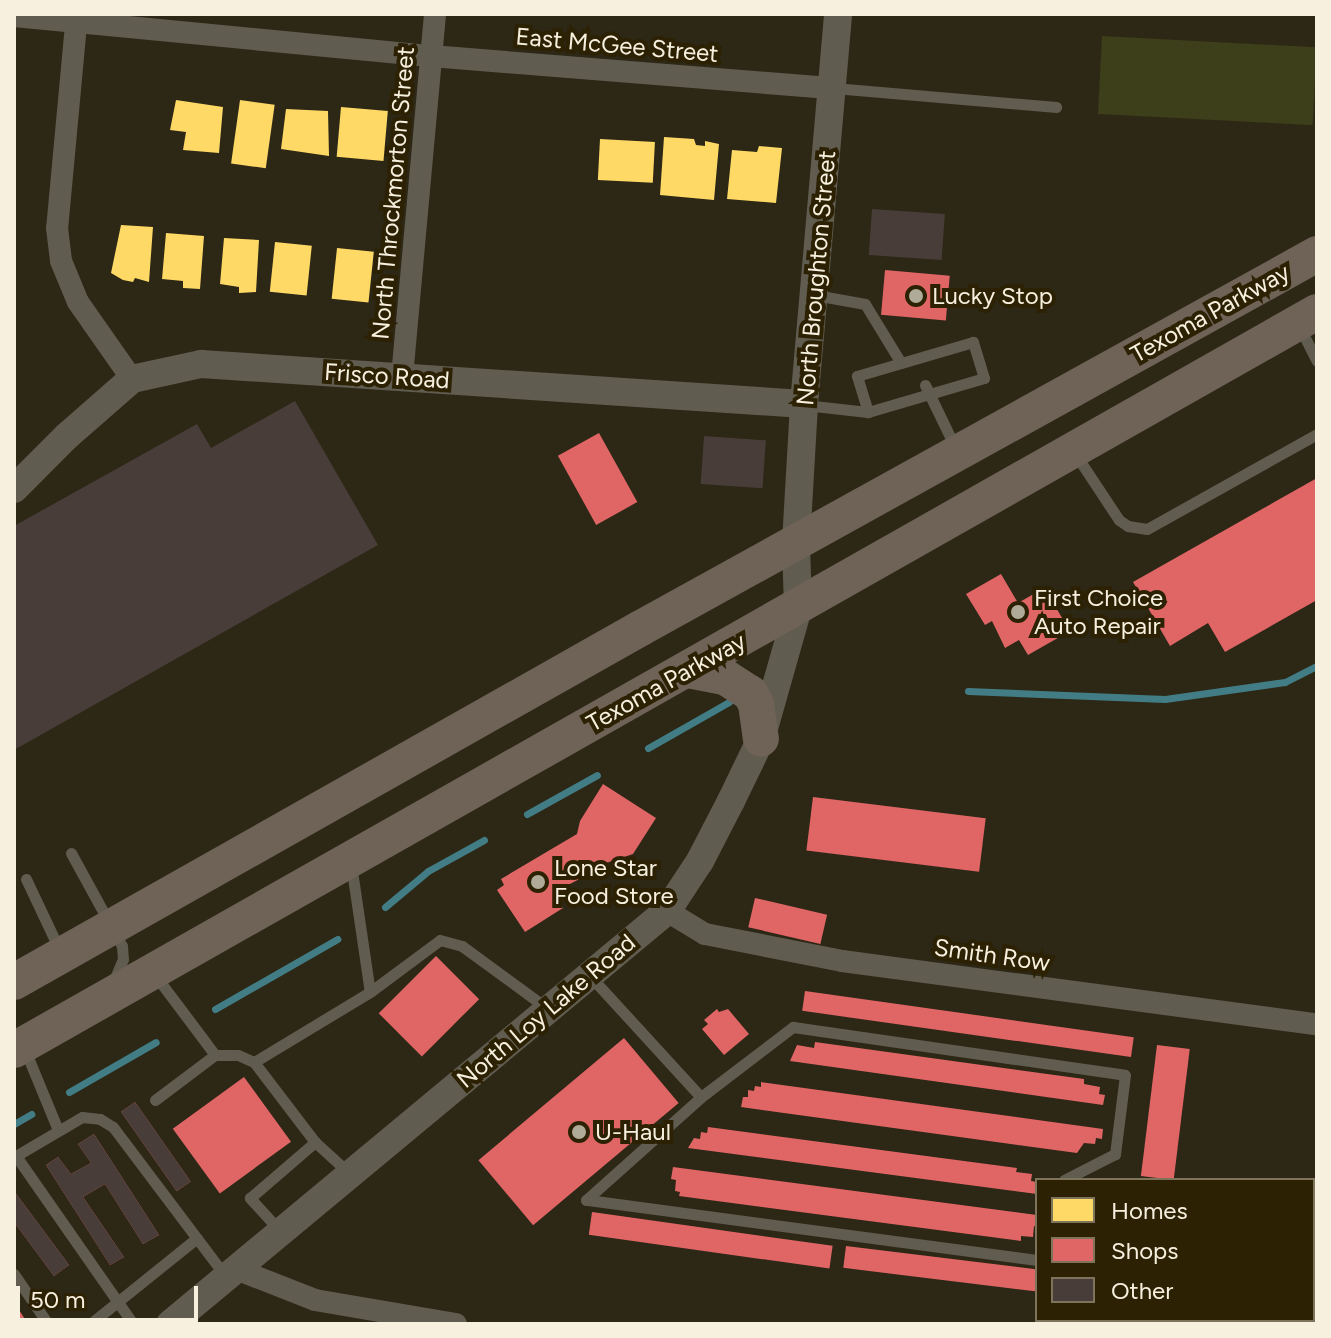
<!DOCTYPE html>
<html>
<head>
<meta charset="utf-8">
<style>
  body { margin:0 }
  #map { position:relative; width:1331px; height:1338px; overflow:hidden; background:#2d2716; font-family:Figtree,sans-serif }
  div>[style] { position:absolute }
  [style*='--x'] { left:calc(var(--x)*1px); top:calc(var(--y)*1px); width:calc(var(--w)*1px); rotate:calc(var(--a)*1deg) }
  .green>* { inset:0; background:#3d3e1a; transform-origin:0 0 }
  .homes>* { inset:0; background:#ffd966; transform-origin:0 0 }
  .shops>* { inset:0; background:#e06666; transform-origin:0 0 }
  .stream>* { height:7px; margin:-3.5px; padding:0 3.5px; transform-origin:3.5px; border-radius:3.5px; background:#427d85 }
  .building>* { inset:0; background:#483d39; transform-origin:0 0 }
  .service>* { height:11px; margin:-5.5px; padding:0 5.5px; transform-origin:5.5px; border-radius:5.5px; background:#605c50 }
  .minor>* { height:22px; margin:-11px; padding:0 11px; transform-origin:11px; border-radius:11px; background:#605c50 }
  .tertiary>* { height:28px; margin:-14px; padding:0 14px; transform-origin:14px; border-radius:14px; background:#605c50 }
  .primary>* { height:36px; margin:-18px; padding:0 18px; transform-origin:18px; border-radius:18px; background:#6f6257 }
  .dots>* { width:22px; height:22px; translate:-50% -50%; box-sizing:border-box; border:4px solid #2c2103; border-radius:50% }
  span { translate:-50% -50%; white-space:nowrap; text-align:center; line-height:1.15; -webkit-text-stroke:8px #2c2103; paint-order:stroke }
  .street-label { font-size:24px; color:#f7f0df }
  .poi-label { font-size:24px; color:#f7f0df }
  .left { translate:0 -50%; text-align:left }
  .frame { position:absolute; inset:0; border:16px solid #f7f0df; pointer-events:none }
  .legend { position:absolute; left:1035px; top:1178px; width:280px; height:144px; box-sizing:border-box; background:#2c2103; border:2px solid #7d745b; margin:0; padding:10px 14px; list-style:none; font-size:24px; color:#f7f0df }
  .legend li { display:flex; align-items:center; gap:16px; height:40px }
  .legend b { width:40px; border:2px solid #7d745b }
  .scale { position:absolute; left:16px; top:1286px; width:182px; height:36px; box-sizing:border-box; border:4px solid #f7f0df; border-top:0; padding-left:10px; font-size:24px; line-height:28px; white-space:nowrap; color:#f7f0df; -webkit-text-stroke:6px #2c2103; paint-order:stroke }
</style>
</head>
<body>
<div id="map">
  <div class="green">
    <div style="left:1102px;top:36px;width:215px;height:78px;rotate:3deg"></div>
  </div>
  <div class="homes">
    <div style="clip-path:polygon(176px 100px,223px 107px,219px 153px,183px 150px,186px 132px,170px 130px)"></div>
    <div style="left:240px;top:100px;width:35px;height:64px;rotate:8deg"></div>
    <div style="left:341px;top:107px;width:47px;height:50px;rotate:5deg"></div>
    <div style="clip-path:polygon(286px 109px,328px 111px,329px 156px,281px 149px)"></div>
    <div style="clip-path:polygon(664px 137px,694px 139px,696px 145px,705px 146px,705px 141px,719px 144px,714px 200px,660px 195px)"></div>
    <div style="left:600px;top:139px;width:55px;height:41px;rotate:3deg"></div>
    <div style="clip-path:polygon(759px 146px,782px 148px,776px 203px,727px 199px,732px 150px,757px 152px)"></div>
    <div style="clip-path:polygon(121px 225px,153px 227px,149px 282px,135px 278px,133px 282px,123px 280px,111px 273px)"></div>
    <div style="clip-path:polygon(166px 233px,204px 236px,200px 289px,183px 288px,183px 281px,162px 279px)"></div>
    <div style="clip-path:polygon(224px 238px,259px 240px,256px 292px,239px 293px,239px 287px,220px 284px)"></div>
    <div style="left:275px;top:242px;width:37px;height:50px;rotate:6deg"></div>
    <div style="left:337px;top:248px;width:37px;height:51px;rotate:6deg"></div>
  </div>
  <div class="shops">
    <div style="left:885px;top:270px;width:65px;height:45px;rotate:5deg"></div>
    <div style="left:599px;top:433px;width:79px;height:47px;rotate:61deg"></div>
    <div style="clip-path:polygon(1317px 478px,1317px 600px,1225px 652px,1208px 623px,1170px 646px,1133px 582px)"></div>
    <div style="clip-path:polygon(1001px 574px,1018px 603px,1044px 588px,1070px 631px,1028px 655px,1019px 640px,1005px 648px,992px 621px,985px 625px,966px 594px)"></div>
    <div style="clip-path:polygon(603px 784px,656px 818px,633px 854px,597px 866px,599px 869px,566px 886px,573px 896px,559px 902px,563px 908px,525px 932px,497px 890px,504px 885px,501px 879px,577px 834px,580px 821px)"></div>
    <div style="left:813px;top:797px;width:174px;height:54px;rotate:7deg"></div>
    <div style="left:755px;top:898px;width:74px;height:30px;rotate:13deg"></div>
    <div style="left:436px;top:956px;width:61px;height:81px;rotate:45deg"></div>
    <div style="left:805px;top:991px;width:332px;height:20px;rotate:8deg"></div>
    <div style="clip-path:polygon(717px 1009px,719px 1012px,728px 1009px,749px 1034px,724px 1055px,702px 1029px,708px 1024px,704px 1020px)"></div>
    <div style="left:624px;top:1038px;width:85px;height:190px;rotate:50deg"></div>
    <div style="clip-path:polygon(815px 1042px,1084px 1079px,1084px 1084px,1100px 1087px,1099px 1094px,1105px 1095px,1103px 1105px,790px 1061px,797px 1045px,814px 1048px)"></div>
    <div style="left:1157px;top:1045px;width:33px;height:132px;rotate:7deg"></div>
    <div style="left:244px;top:1077px;width:80px;height:88px;rotate:54deg"></div>
    <div style="clip-path:polygon(761px 1082px,1103px 1129px,1102px 1139px,1096px 1138px,1095px 1144px,1084px 1143px,1077px 1153px,741px 1107px,743px 1097px,748px 1097px,748px 1090px,754px 1091px,755px 1086px,761px 1087px)"></div>
    <div style="left:135px;top:1102px;width:97px;height:17px;rotate:55deg"></div>
    <div style="clip-path:polygon(708px 1127px,1017px 1168px,1016px 1172px,1032px 1174px,1031px 1181px,1037px 1182px,1037px 1194px,688px 1148px,694px 1138px,700px 1139px,701px 1132px,707px 1133px)"></div>
    <div style="clip-path:polygon(94px 1134px,159px 1235px,143px 1244px,105px 1184px,83px 1197px,124px 1257px,110px 1265px,46px 1165px,58px 1157px,71px 1174px,91px 1163px,78px 1144px)"></div>
    <div style="clip-path:polygon(673px 1167px,1037px 1215px,1037px 1227px,1034px 1226px,1033px 1237px,1021px 1236px,1021px 1241px,679px 1196px,680px 1192px,675px 1191px,676px 1180px,671px 1179px)"></div>
    <div style="clip-path:polygon(14px 1191px,69px 1265px,54px 1276px,14px 1222px)"></div>
    <div style="left:592px;top:1212px;width:243px;height:23px;rotate:8deg"></div>
    <div style="left:846px;top:1246px;width:193px;height:22px;rotate:7deg"></div>
    <div style="clip-path:polygon(14px 1302px,28px 1324px,14px 1324px)"></div>
  </div>
  <div class="stream">
    <div style="--x:968;--y:691;--w:197;--a:2.3"></div>
    <div style="--x:1165;--y:699;--w:121;--a:-8.1"></div>
    <div style="--x:1285;--y:682;--w:36;--a:-27"></div>
    <div style="--x:648;--y:748;--w:93;--a:-29.6"></div>
    <div style="--x:527;--y:814;--w:80;--a:-29.1"></div>
    <div style="--x:385;--y:907;--w:56;--a:-39.9"></div>
    <div style="--x:428;--y:871;--w:64;--a:-29"></div>
    <div style="--x:215;--y:1009;--w:141;--a:-29.8"></div>
    <div style="--x:69;--y:1092;--w:100;--a:-29.9"></div>
    <div style="--x:14;--y:1124;--w:20;--a:-30"></div>
  </div>
  <div class="building">
    <div style="left:872px;top:209px;width:73px;height:46px;rotate:4deg"></div>
    <div style="clip-path:polygon(295px 401px,378px 545px,14px 750px,14px 526px,197px 424px,211px 448px)"></div>
    <div style="left:704px;top:436px;width:62px;height:48px;rotate:4deg"></div>
    <div style="left:135px;top:1102px;width:97px;height:17px;rotate:55deg"></div>
    <div style="clip-path:polygon(94px 1134px,159px 1235px,143px 1244px,105px 1184px,83px 1197px,124px 1257px,110px 1265px,46px 1165px,58px 1157px,71px 1174px,91px 1163px,78px 1144px)"></div>
    <div style="clip-path:polygon(14px 1191px,69px 1265px,54px 1276px,14px 1222px)"></div>
  </div>
  <div class="service">
    <div style="--x:834;--y:88;--w:223;--a:4.9"></div>
    <div style="--x:815;--y:295;--w:51;--a:10.2"></div>
    <div style="--x:865;--y:304;--w:69;--a:58.6"></div>
    <div style="--x:1299;--y:326;--w:39;--a:63"></div>
    <div style="--x:925;--y:385;--w:71;--a:64.2"></div>
    <div style="--x:805;--y:405;--w:63;--a:6.3"></div>
    <div style="--x:868;--y:412;--w:121;--a:-16.3"></div>
    <div style="--x:984;--y:378;--w:38;--a:-107"></div>
    <div style="--x:973;--y:342;--w:121;--a:163.7"></div>
    <div style="--x:857;--y:376;--w:38;--a:73"></div>
    <div style="--x:1076;--y:455;--w:78;--a:56.5"></div>
    <div style="--x:1119;--y:520;--w:11;--a:34"></div>
    <div style="--x:1128;--y:526;--w:19;--a:9"></div>
    <div style="--x:1147;--y:529;--w:195;--a:-29.2"></div>
    <div style="--x:71;--y:853;--w:106;--a:61.3"></div>
    <div style="--x:122;--y:946;--w:13;--a:86"></div>
    <div style="--x:123;--y:959;--w:25;--a:113"></div>
    <div style="--x:351;--y:864;--w:129;--a:81.6"></div>
    <div style="--x:26;--y:879;--w:80;--a:64.7"></div>
    <div style="--x:155;--y:975;--w:100;--a:53.1"></div>
    <div style="--x:215;--y:1055;--w:23;--a:0"></div>
    <div style="--x:238;--y:1055;--w:17;--a:24"></div>
    <div style="--x:254;--y:1062;--w:101;--a:52.7"></div>
    <div style="--x:315;--y:1142;--w:46;--a:42.4"></div>
    <div style="--x:590;--y:976;--w:164;--a:47.5"></div>
    <div style="--x:25;--y:1050;--w:87;--a:67.6"></div>
    <div style="--x:254;--y:1062;--w:135;--a:-31.1"></div>
    <div style="--x:370;--y:992;--w:87;--a:-36.6"></div>
    <div style="--x:440;--y:940;--w:23;--a:15"></div>
    <div style="--x:462;--y:946;--w:107;--a:36.2"></div>
    <div style="--x:155;--y:1100;--w:75;--a:-36.9"></div>
    <div style="--x:16;--y:1156;--w:205;--a:55.1"></div>
    <div style="--x:14;--y:1157;--w:79;--a:-30.5"></div>
    <div style="--x:82;--y:1117;--w:18;--a:6"></div>
    <div style="--x:100;--y:1119;--w:15;--a:32"></div>
    <div style="--x:113;--y:1127;--w:188;--a:53"></div>
    <div style="--x:280;--y:1231;--w:45;--a:-132.3"></div>
    <div style="--x:250;--y:1198;--w:86;--a:-40.7"></div>
    <div style="--x:1037;--y:1260;--w:455;--a:-172.4"></div>
    <div style="--x:586;--y:1200;--w:154;--a:-41.8"></div>
    <div style="--x:701;--y:1097;--w:116;--a:-37.3"></div>
    <div style="--x:793;--y:1027;--w:335;--a:8.2"></div>
    <div style="--x:1125;--y:1075;--w:80;--a:97.2"></div>
    <div style="--x:1115;--y:1154;--w:57;--a:153"></div>
    <div style="--x:14;--y:1274;--w:60;--a:55.8"></div>
    <div style="--x:90;--y:1324;--w:137;--a:-38.8"></div>
  </div>
  <div class="minor">
    <div style="--x:77;--y:14;--w:215;--a:95.3"></div>
    <div style="--x:57;--y:228;--w:33;--a:83"></div>
    <div style="--x:61;--y:261;--w:44;--a:67.5"></div>
    <div style="--x:78;--y:302;--w:94;--a:55"></div>
    <div style="--x:14;--y:16;--w:419;--a:5.5"></div>
    <div style="--x:431;--y:56;--w:403;--a:4.6"></div>
    <div style="--x:402;--y:377;--w:364;--a:-84.8"></div>
    <div style="--x:667;--y:911;--w:44;--a:31.2"></div>
    <div style="--x:705;--y:934;--w:140;--a:11.1"></div>
    <div style="--x:842;--y:961;--w:479;--a:7.6"></div>
    <div style="--x:236;--y:1269;--w:85;--a:21.4"></div>
    <div style="--x:315;--y:1300;--w:143;--a:9.7"></div>
  </div>
  <div class="tertiary">
    <div style="--x:14;--y:489;--w:75;--a:-45"></div>
    <div style="--x:67;--y:436;--w:86;--a:-41.2"></div>
    <div style="--x:132;--y:379;--w:71;--a:-12.3"></div>
    <div style="--x:201;--y:364;--w:604;--a:3.8"></div>
    <div style="--x:170;--y:1324;--w:646;--a:-39.73"></div>
    <div style="--x:667;--y:911;--w:60;--a:-56.6"></div>
    <div style="--x:700;--y:861;--w:68;--a:-62.7"></div>
    <div style="--x:731;--y:801;--w:69;--a:-64.2"></div>
    <div style="--x:761;--y:739;--w:136;--a:-74.2"></div>
    <div style="--x:798;--y:608;--w:65;--a:-91.8"></div>
    <div style="--x:796;--y:543;--w:139;--a:-86.7"></div>
    <div style="--x:804;--y:404;--w:391;--a:-85"></div>
  </div>
  <div class="primary">
    <div style="--x:688;--y:670;--w:38;--a:11"></div>
    <div style="--x:725;--y:677;--w:30;--a:33"></div>
    <div style="--x:750;--y:693;--w:13;--a:61"></div>
    <div style="--x:756;--y:704;--w:35;--a:82"></div>
    <div style="--x:14;--y:982;--w:720;--a:-29.45"></div>
    <div style="--x:641;--y:628;--w:773;--a:-28.95"></div>
    <div style="--x:14;--y:1050;--w:1497;--a:-29.53"></div>
  </div>
  <div class="dots">
    <div style="left:916px;top:296px;background:#b0aa99"></div>
    <div style="left:1018px;top:612px;background:#b0aa99"></div>
    <div style="left:538px;top:882px;background:#b0aa99"></div>
    <div style="left:579px;top:1132px;background:#b0aa99"></div>
  </div>
  <div class="street-label">
    <span style="left:617px;top:45px;rotate:5deg">East McGee Street</span>
    <span style="left:393px;top:193px;rotate:-85deg">North Throckmorton Street</span>
    <span style="left:816px;top:278px;rotate:-85deg">North Broughton Street</span>
    <span style="left:1210px;top:313px;rotate:-29deg">Texoma Parkway</span>
    <span style="left:387px;top:376px;rotate:4deg">Frisco Road</span>
    <span style="left:666px;top:682px;rotate:-29deg">Texoma Parkway</span>
    <span style="left:992px;top:955px;rotate:8deg">Smith Row</span>
    <span style="left:546px;top:1011px;rotate:-40deg">North Loy Lake Road</span>
  </div>
  <div class="poi-label">
    <span class="left" style="left:932px;top:296px">Lucky Stop</span>
    <span class="left" style="left:1034px;top:612px">First Choice<br>Auto Repair</span>
    <span class="left" style="left:554px;top:882px">Lone Star<br>Food Store</span>
    <span class="left" style="left:595px;top:1132px">U-Haul</span>
  </div>
  <div class="frame"></div>
  <ul class="legend">
  <li><b style="height:22px;background:#ffd966"></b>Homes</li>
  <li><b style="height:22px;background:#e06666"></b>Shops</li>
  <li><b style="height:22px;background:#483d39"></b>Other</li>
  </ul>
  <div class="scale">50 m</div>
</div>
</body>
</html>
